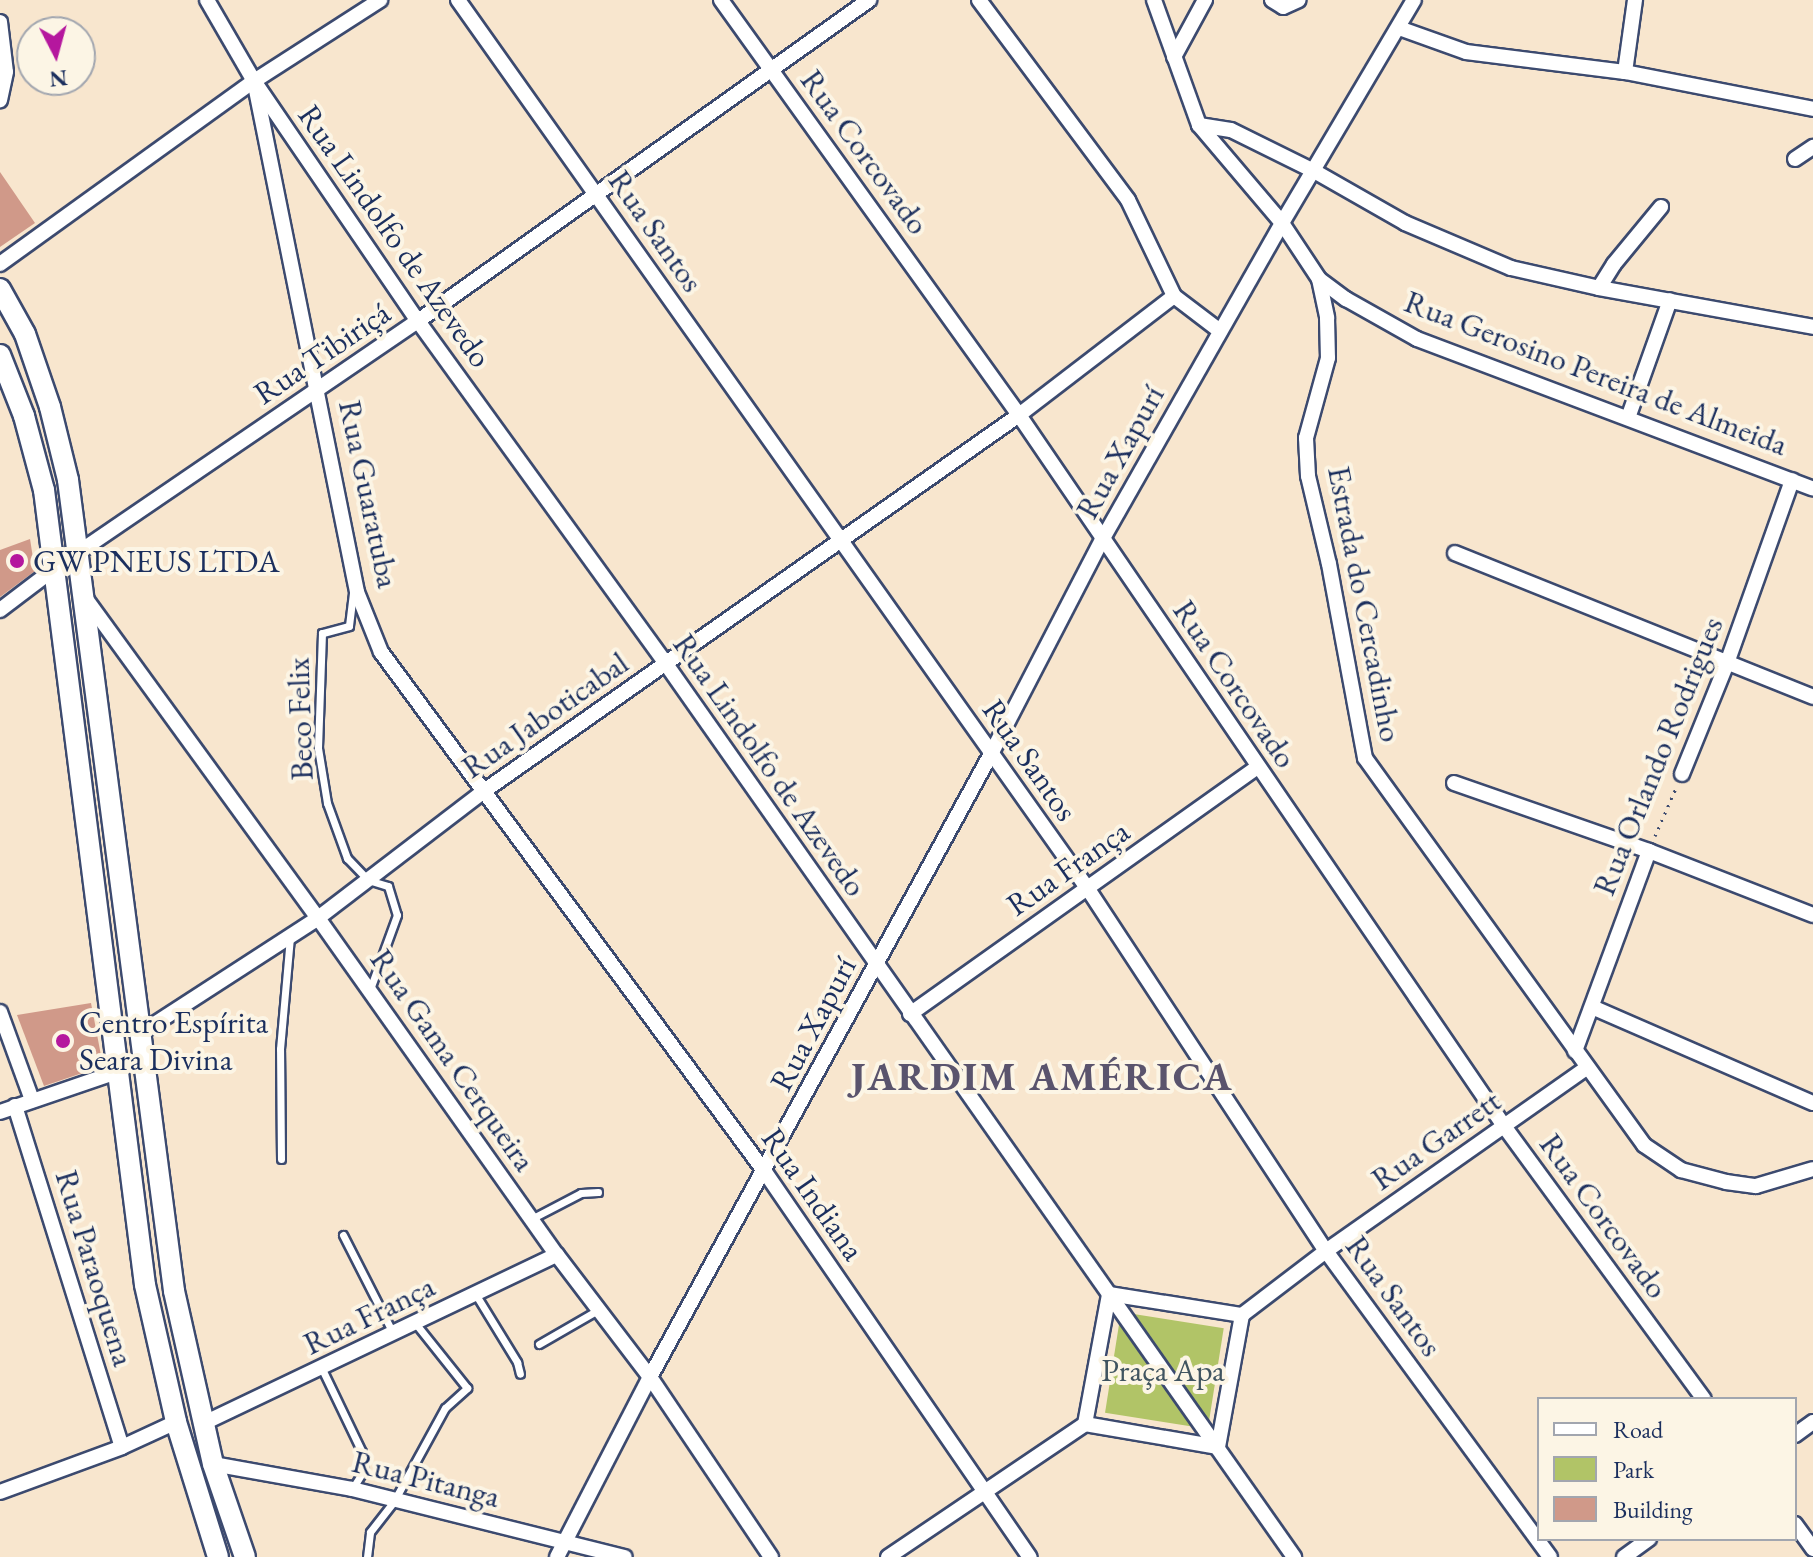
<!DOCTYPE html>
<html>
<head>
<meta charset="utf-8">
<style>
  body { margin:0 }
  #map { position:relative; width:1813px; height:1557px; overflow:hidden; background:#f8e6ce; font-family:"EB Garamond",serif }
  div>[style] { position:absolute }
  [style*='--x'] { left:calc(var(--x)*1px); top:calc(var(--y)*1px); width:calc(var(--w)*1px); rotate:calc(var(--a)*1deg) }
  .green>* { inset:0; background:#b1c467; transform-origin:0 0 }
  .building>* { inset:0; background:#d09989 }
  .path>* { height:3px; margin-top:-1.5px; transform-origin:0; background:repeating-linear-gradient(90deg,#3c4a6f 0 2px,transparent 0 8px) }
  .roads { filter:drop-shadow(2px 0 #3c4a6f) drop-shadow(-2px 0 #3c4a6f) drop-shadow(0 2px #3c4a6f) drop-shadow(0 -2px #3c4a6f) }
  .lane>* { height:7px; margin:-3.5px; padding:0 3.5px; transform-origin:3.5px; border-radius:3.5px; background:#fff }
  .street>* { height:14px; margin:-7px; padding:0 7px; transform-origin:7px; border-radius:7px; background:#fff }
  .secondary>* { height:20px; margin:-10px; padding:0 10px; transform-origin:10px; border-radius:10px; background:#fff }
  .dots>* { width:22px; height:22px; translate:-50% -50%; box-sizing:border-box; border:4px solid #fcf5e5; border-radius:50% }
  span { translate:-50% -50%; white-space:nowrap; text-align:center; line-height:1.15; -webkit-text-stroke:8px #fcf5e5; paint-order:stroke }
  .street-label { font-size:32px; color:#1b2f5e }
  .poi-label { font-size:32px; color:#1b2f5e }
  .left { translate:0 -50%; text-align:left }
  .park-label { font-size:32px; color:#405460 }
  .district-label { font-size:40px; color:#5a546d; font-weight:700; letter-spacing:2px }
  .legend { position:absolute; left:1537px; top:1397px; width:260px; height:144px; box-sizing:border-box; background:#fcf5e5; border:2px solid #a2a6af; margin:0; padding:10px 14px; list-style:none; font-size:24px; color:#1b2f5e }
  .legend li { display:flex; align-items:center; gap:16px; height:40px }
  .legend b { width:40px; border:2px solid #a2a6af }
  .north { position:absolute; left:16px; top:16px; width:80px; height:80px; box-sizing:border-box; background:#fcf5e5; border:2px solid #a2a6af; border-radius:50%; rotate:174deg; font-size:22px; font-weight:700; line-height:32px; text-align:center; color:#1b2f5e }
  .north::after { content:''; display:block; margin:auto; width:28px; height:36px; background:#b5179e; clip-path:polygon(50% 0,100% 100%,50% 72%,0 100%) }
</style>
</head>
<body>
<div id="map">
  <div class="green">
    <div style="left:1121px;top:1312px;width:104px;height:102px;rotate:9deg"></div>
  </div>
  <div class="building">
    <div style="clip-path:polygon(0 172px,35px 223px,0 247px)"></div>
    <div style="clip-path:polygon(30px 539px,35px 571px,0 597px,0 550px)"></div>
    <div style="clip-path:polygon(91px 1003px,103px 1066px,44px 1086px,17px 1015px)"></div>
  </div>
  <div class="path">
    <div style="--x:1655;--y:836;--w:52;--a:-66.4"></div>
  </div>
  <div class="roads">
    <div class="lane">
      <div style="--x:353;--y:593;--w:33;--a:97"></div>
      <div style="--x:349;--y:626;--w:28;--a:165"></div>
      <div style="--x:322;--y:633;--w:115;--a:92"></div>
      <div style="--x:318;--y:748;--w:56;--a:80.7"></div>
      <div style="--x:327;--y:803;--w:59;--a:70"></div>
      <div style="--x:347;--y:858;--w:30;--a:46"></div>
      <div style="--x:368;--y:880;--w:21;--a:17"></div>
      <div style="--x:388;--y:886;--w:30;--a:73"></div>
      <div style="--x:397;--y:915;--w:79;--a:110"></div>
      <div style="--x:281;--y:1159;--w:110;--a:-90.5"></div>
      <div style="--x:280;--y:1049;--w:111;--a:-84.9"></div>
      <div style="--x:531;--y:1219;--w:56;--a:-27.5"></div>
      <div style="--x:581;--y:1193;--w:17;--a:-3"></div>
      <div style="--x:343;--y:1235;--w:110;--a:63"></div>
      <div style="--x:476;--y:1295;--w:79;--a:58.5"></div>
      <div style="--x:517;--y:1362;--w:12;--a:76"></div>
      <div style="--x:539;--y:1344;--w:68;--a:-30"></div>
      <div style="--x:322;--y:1369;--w:92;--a:64.3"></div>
      <div style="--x:362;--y:1452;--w:18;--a:84"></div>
      <div style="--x:364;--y:1470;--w:22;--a:122"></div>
      <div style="--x:367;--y:1557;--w:25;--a:-83"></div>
      <div style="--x:370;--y:1532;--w:39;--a:-52"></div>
      <div style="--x:394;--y:1501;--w:106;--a:-61.3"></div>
      <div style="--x:445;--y:1408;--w:30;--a:-42"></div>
      <div style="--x:467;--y:1388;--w:82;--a:-128.6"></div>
    </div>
    <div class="street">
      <div style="--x:207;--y:0;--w:94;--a:59.9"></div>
      <div style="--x:254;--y:81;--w:291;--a:55.7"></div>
      <div style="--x:418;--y:321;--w:423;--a:54.1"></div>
      <div style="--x:666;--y:664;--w:1092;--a:54.88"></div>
      <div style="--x:458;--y:0;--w:1090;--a:54.68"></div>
      <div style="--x:1088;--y:889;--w:433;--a:56.7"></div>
      <div style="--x:1326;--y:1251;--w:379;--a:53.8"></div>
      <div style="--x:721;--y:0;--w:511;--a:54.32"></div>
      <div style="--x:1019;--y:415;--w:861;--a:55.7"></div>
      <div style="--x:1504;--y:1126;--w:338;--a:53.8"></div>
      <div style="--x:979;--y:0;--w:249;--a:53.3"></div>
      <div style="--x:1128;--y:200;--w:106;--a:64.4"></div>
      <div style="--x:1174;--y:296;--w:58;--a:37.3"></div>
      <div style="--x:1154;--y:0;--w:133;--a:70.2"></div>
      <div style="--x:1199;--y:125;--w:128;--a:49.7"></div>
      <div style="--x:1282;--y:223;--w:67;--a:56.5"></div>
      <div style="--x:1319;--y:279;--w:40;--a:78"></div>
      <div style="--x:1327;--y:318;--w:40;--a:88.6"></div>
      <div style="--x:1328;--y:358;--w:83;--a:105.4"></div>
      <div style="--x:1306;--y:438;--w:38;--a:87"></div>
      <div style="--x:1308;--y:476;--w:90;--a:76.6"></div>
      <div style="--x:1329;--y:564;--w:197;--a:79.5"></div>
      <div style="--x:1365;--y:758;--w:477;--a:54.2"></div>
      <div style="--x:1644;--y:1145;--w:45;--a:34"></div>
      <div style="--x:1681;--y:1170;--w:47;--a:14.9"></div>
      <div style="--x:1726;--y:1182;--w:30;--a:8"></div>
      <div style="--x:1756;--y:1186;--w:59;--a:-16.6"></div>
      <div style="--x:1272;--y:0;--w:13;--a:32"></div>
      <div style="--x:1283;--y:7;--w:17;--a:-24"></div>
      <div style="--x:0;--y:22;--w:50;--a:83.2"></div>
      <div style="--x:6;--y:72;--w:29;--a:102"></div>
      <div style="--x:1399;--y:28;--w:71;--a:19.7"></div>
      <div style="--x:1466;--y:52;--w:160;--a:7.2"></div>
      <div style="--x:1625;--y:72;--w:192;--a:11.1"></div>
      <div style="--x:1174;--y:57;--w:65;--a:-61.5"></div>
      <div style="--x:1625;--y:72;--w:73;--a:-82.1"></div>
      <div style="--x:256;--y:90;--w:512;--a:78.62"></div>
      <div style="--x:357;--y:592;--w:65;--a:68.2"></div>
      <div style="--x:381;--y:652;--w:646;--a:53.56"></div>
      <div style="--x:765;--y:1172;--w:467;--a:55.5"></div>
      <div style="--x:1199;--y:125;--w:32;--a:9"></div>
      <div style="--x:1231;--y:130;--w:93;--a:26.3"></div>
      <div style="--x:1314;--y:171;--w:105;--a:29.7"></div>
      <div style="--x:1405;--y:223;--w:115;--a:23"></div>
      <div style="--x:1511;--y:268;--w:90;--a:12.8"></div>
      <div style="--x:1599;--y:288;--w:218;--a:10.3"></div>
      <div style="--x:1795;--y:159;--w:22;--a:-34"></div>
      <div style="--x:0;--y:264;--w:313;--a:-35.8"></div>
      <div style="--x:254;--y:81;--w:150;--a:-32.7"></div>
      <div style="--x:1319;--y:279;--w:34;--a:37"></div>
      <div style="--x:1346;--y:299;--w:81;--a:29.4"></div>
      <div style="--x:1417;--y:339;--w:423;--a:20.7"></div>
      <div style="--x:1599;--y:288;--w:28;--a:-58"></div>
      <div style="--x:1614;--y:264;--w:74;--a:-50.5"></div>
      <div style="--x:1628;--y:418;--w:125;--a:-70.4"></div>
      <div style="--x:1455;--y:553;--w:386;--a:21.9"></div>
      <div style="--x:86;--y:599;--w:394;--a:54"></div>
      <div style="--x:318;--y:918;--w:413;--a:54.7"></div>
      <div style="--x:557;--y:1255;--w:153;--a:52.7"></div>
      <div style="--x:650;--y:1377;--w:217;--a:56.1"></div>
      <div style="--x:0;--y:610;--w:68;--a:-37.2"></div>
      <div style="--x:54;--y:569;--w:440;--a:-34.3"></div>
      <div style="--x:418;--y:321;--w:554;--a:-35.44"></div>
      <div style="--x:1682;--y:774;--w:120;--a:-67.9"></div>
      <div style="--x:1727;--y:663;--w:194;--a:-70.4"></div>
      <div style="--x:1454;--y:783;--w:207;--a:19.2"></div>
      <div style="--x:1649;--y:851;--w:176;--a:21.3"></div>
      <div style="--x:1592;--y:1007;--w:241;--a:23.5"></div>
      <div style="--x:0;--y:1012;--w:94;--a:70"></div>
      <div style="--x:910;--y:1014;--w:427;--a:-35.4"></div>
      <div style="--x:139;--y:1034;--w:213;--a:-32.9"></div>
      <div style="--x:318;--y:918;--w:209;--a:-37.4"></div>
      <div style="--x:484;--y:791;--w:654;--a:-35.1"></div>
      <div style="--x:1019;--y:415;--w:195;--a:-37.5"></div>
      <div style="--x:1575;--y:1051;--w:213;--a:-69.7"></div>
      <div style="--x:15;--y:1106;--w:357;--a:72.6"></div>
      <div style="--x:0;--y:1112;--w:127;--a:-18.9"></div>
      <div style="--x:1109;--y:1294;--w:135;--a:9"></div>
      <div style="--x:1242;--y:1315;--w:134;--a:100.3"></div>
      <div style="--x:1218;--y:1447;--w:135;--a:-170.2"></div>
      <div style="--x:1085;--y:1424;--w:132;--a:-79.5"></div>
      <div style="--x:1242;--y:1315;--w:106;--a:-37.3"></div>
      <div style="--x:1326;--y:1251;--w:318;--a:-35.1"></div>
      <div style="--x:204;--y:1423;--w:391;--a:-25.5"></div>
      <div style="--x:1795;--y:1435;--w:22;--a:-36"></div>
      <div style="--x:213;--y:1464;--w:141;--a:10.2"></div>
      <div style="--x:352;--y:1489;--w:281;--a:14"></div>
      <div style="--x:0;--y:1492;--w:130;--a:-20.2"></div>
      <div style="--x:122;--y:1447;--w:60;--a:-24.8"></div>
      <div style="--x:1795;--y:1524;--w:31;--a:54"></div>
      <div style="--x:557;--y:1557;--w:203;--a:-62.7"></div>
      <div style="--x:650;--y:1377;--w:710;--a:-61.31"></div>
      <div style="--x:991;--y:754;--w:241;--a:-62.6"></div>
      <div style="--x:1102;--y:540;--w:365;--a:-60.4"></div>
      <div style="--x:1282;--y:223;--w:259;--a:-59.4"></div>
      <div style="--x:888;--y:1557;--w:238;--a:-34"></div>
      <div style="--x:1624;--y:1557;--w:31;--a:-36"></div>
    </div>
    <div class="secondary">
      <div style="--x:0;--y:289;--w:51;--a:60.9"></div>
      <div style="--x:25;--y:334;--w:77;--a:71.1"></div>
      <div style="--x:50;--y:407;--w:75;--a:76.1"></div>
      <div style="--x:68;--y:480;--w:818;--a:82.55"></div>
      <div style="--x:174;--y:1291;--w:177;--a:77.3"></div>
      <div style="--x:213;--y:1464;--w:98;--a:71"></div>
      <div style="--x:0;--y:355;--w:66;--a:68.5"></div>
      <div style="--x:24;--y:416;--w:77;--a:74.9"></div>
      <div style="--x:44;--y:490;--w:801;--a:82.76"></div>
      <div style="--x:145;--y:1285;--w:140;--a:77.2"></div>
      <div style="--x:176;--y:1422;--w:141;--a:72.7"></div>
    </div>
  </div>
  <div class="dots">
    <div style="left:17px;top:561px;background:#b5179e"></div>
    <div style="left:63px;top:1041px;background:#b5179e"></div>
  </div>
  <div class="street-label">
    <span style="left:865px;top:152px;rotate:54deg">Rua Corcovado</span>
    <span style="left:656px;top:231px;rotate:55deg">Rua Santos</span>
    <span style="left:395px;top:236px;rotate:55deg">Rua Lindolfo de Azevedo</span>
    <span style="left:322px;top:353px;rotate:-34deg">Rua Tibiriçá</span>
    <span style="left:1596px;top:373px;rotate:21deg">Rua Gerosino Pereira de Almeida</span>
    <span style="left:1120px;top:452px;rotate:-61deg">Rua Xapurí</span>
    <span style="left:369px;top:494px;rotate:78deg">Rua Guaratuba</span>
    <span style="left:1365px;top:604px;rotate:79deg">Estrada do Cercadinho</span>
    <span style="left:1235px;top:684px;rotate:56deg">Rua Corcovado</span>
    <span style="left:545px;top:715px;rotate:-35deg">Rua Jaboticabal</span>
    <span style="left:300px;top:719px;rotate:-92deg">Beco Felix</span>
    <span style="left:1658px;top:756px;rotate:-68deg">Rua Orlando Rodrigues</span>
    <span style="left:1030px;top:760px;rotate:55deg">Rua Santos</span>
    <span style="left:770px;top:765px;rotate:55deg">Rua Lindolfo de Azevedo</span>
    <span style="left:1068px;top:868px;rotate:-35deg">Rua França</span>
    <span style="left:813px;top:1024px;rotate:-62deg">Rua Xapurí</span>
    <span style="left:453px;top:1060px;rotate:55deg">Rua Gama Cerqueira</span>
    <span style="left:1436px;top:1140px;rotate:-35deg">Rua Garrett</span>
    <span style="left:813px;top:1194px;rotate:55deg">Rua Indiana</span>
    <span style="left:1604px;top:1216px;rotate:54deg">Rua Corcovado</span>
    <span style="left:95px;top:1268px;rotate:73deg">Rua Paraoquena</span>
    <span style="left:1394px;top:1296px;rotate:54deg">Rua Santos</span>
    <span style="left:369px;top:1315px;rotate:-26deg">Rua França</span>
    <span style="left:426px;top:1479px;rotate:14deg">Rua Pitanga</span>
  </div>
  <div class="poi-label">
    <span class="left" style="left:33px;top:561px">GW PNEUS LTDA</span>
    <span class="left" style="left:79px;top:1041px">Centro Espírita<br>Seara Divina</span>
  </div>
  <div class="park-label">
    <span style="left:1163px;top:1370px">Praça Apa</span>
  </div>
  <div class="district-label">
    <span style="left:1042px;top:1076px">JARDIM AMÉRICA</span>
  </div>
  <ul class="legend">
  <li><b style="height:10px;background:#fff"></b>Road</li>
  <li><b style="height:22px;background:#b1c467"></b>Park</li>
  <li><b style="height:22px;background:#d09989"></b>Building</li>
  </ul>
  <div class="north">N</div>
</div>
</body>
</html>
